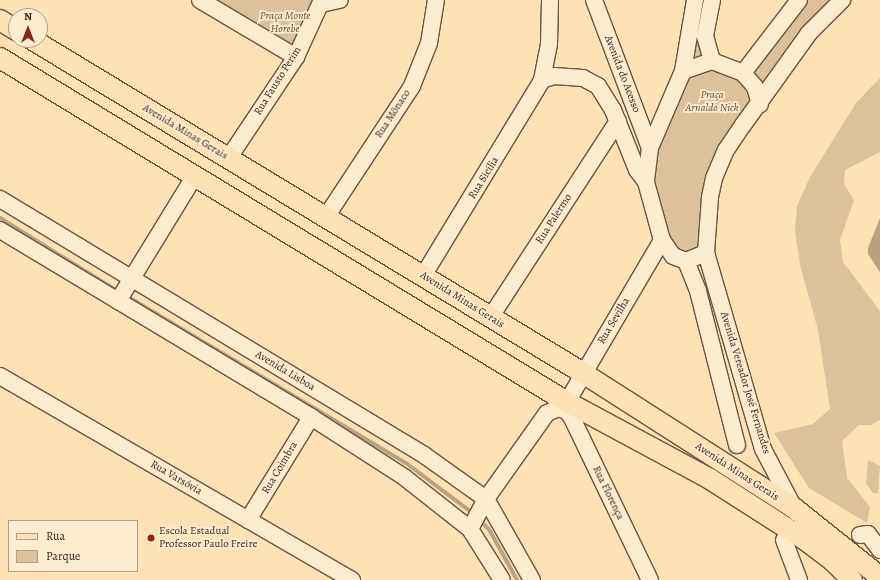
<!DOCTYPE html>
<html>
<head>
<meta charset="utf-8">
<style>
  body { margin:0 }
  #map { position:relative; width:880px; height:580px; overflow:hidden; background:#fee1b5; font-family:Alegreya,serif }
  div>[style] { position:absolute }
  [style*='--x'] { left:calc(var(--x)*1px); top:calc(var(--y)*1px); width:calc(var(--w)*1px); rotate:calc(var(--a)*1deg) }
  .green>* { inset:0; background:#ddc19b }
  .water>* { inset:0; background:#bba180 }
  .stream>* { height:4px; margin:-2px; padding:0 2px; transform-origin:2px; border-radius:2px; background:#bba180 }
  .roads { filter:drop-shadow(1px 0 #6b5441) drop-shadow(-1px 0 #6b5441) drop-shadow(0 1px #6b5441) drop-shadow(0 -1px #6b5441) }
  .minor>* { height:16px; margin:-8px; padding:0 8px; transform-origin:8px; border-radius:8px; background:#feeccf }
  .major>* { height:20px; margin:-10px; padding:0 10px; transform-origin:10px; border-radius:10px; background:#fee1b5 }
  .dots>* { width:11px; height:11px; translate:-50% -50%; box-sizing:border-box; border:2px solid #feeccf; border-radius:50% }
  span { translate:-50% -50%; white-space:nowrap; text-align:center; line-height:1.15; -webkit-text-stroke:3.5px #feeccf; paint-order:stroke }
  .park-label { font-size:11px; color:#634c3a; font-style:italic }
  .street-label { font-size:11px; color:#3a251a }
  .poi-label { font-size:11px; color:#3a251a }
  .left { translate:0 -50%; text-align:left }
  .legend { position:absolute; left:8px; top:520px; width:130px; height:52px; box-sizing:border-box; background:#feeccf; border:1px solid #b09c87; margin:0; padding:5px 7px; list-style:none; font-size:12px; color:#3a251a }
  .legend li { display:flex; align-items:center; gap:8px; height:20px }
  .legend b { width:20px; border:1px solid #b09c87 }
  .north { position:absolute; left:8px; top:8px; width:40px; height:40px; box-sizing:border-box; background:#feeccf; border:1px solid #b09c87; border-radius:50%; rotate:0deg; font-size:11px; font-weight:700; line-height:16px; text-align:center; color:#3a251a }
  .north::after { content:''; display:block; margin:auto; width:14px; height:18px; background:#8f2418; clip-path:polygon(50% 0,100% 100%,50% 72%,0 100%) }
</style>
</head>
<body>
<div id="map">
  <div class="green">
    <div style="clip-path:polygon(200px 0,322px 0,296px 57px)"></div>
    <div style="clip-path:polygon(695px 0,712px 0,712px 61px,742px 73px,799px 0,844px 0,726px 150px,706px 253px,674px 256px,646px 182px,683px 71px)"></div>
    <div style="clip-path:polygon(880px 78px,880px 152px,845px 170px,844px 184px,854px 200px,840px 240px,843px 262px,880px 311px,880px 420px,871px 425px,859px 425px,842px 441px,847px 478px,870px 507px,867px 523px,809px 488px,774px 433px,813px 424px,830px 409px,818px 330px,800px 265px,795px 230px,797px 206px,810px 177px,856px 103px)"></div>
    <div style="clip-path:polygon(868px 460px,880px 466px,878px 494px,873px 493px,866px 483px)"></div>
  </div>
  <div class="water">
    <div style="clip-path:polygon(880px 218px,880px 272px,868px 254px,868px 248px)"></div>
  </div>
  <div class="stream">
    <div style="--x:0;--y:218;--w:140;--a:31.9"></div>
    <div style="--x:125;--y:295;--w:327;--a:30.9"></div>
    <div style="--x:406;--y:463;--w:85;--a:36.9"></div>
    <div style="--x:479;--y:519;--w:16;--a:47"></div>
    <div style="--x:490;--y:531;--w:56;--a:61.1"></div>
  </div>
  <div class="roads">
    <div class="minor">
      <div style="--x:200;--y:0;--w:112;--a:30.7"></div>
      <div style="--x:594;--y:0;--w:158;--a:69.3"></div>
      <div style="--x:695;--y:0;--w:72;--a:99.6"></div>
      <div style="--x:683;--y:71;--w:84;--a:113.2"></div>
      <div style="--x:650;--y:148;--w:34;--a:97"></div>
      <div style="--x:646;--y:182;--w:60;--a:74.6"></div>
      <div style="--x:662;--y:240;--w:19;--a:55"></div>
      <div style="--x:673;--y:256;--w:14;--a:21"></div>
      <div style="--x:686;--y:261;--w:22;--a:-22"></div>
      <div style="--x:712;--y:0;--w:37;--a:101"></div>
      <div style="--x:705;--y:36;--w:26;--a:74"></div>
      <div style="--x:321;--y:4;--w:19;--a:-12"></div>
      <div style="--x:683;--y:71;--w:31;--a:-19"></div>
      <div style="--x:712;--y:61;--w:33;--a:21"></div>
      <div style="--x:743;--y:73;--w:18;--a:49"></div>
      <div style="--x:755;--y:87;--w:18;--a:74"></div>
      <div style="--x:743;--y:73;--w:92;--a:-52.5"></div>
      <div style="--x:542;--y:80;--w:13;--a:-18"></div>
      <div style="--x:554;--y:76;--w:29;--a:4"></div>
      <div style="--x:583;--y:78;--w:17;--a:28"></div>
      <div style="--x:598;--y:86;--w:28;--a:58"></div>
      <div style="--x:613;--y:110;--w:65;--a:68.2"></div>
      <div style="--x:637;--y:170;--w:15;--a:53"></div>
      <div style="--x:228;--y:159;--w:123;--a:-56.3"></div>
      <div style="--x:296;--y:57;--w:63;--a:-65.5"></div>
      <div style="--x:0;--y:199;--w:495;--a:31.1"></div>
      <div style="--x:424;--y:455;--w:76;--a:35.4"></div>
      <div style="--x:486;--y:499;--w:93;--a:60.4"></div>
      <div style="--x:326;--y:217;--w:157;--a:-56.7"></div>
      <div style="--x:412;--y:86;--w:46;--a:-68.4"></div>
      <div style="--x:429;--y:43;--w:44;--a:-80.8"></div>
      <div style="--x:0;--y:230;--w:363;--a:31"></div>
      <div style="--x:311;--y:417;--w:111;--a:32.8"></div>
      <div style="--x:404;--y:477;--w:84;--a:38.2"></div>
      <div style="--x:470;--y:529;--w:60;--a:57.9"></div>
      <div style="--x:686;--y:261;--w:32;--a:68"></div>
      <div style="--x:698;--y:291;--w:159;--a:75.8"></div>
      <div style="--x:423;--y:276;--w:229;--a:-58.7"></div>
      <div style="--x:542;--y:80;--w:37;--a:-79"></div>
      <div style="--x:549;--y:44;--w:44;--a:-88.7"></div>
      <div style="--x:118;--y:301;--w:145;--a:-58.5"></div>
      <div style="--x:490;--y:318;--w:235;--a:-57"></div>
      <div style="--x:0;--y:376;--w:407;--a:30.1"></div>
      <div style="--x:567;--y:402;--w:188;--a:-59.6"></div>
      <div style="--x:794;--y:508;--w:67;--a:-117.7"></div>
      <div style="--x:763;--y:449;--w:204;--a:-106.2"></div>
      <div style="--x:706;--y:253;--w:56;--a:-85.9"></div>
      <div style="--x:710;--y:197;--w:19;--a:-78"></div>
      <div style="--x:714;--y:178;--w:30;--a:-67"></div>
      <div style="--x:726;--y:150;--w:30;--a:-56"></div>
      <div style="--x:743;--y:125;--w:113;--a:-54.3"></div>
      <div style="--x:809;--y:33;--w:47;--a:-45"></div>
      <div style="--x:248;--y:520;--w:121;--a:-58.5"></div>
      <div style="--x:470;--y:529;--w:34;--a:-62"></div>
      <div style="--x:486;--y:499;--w:105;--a:-54.7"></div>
      <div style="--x:547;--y:413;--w:13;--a:-23"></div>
      <div style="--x:559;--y:408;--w:9;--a:21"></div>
      <div style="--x:567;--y:411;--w:9;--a:54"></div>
      <div style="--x:572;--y:418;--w:180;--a:64.3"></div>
      <div style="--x:860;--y:535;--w:8;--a:-7"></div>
      <div style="--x:868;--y:534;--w:20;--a:53"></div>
      <div style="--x:784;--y:540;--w:43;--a:69.4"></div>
    </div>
    <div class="major">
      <div style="--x:0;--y:20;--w:19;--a:32"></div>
      <div style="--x:33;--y:40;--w:643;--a:31.19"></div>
      <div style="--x:583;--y:373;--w:250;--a:32.6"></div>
      <div style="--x:794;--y:508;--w:110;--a:38.7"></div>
      <div style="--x:0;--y:58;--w:663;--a:31.25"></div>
      <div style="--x:567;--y:402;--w:162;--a:28.3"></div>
      <div style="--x:710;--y:479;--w:112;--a:32.6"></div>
      <div style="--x:804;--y:539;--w:36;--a:37"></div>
      <div style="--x:833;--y:561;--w:27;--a:45"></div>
    </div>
  </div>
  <div class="dots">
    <div style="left:151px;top:538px;background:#8f2418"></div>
  </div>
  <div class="park-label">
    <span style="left:285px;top:23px">Praça Monte<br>Horebe</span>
    <span style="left:712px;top:102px">Praça<br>Arnaldo Nick</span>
  </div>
  <div class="street-label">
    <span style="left:622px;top:74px;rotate:69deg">Avenida do Acesso</span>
    <span style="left:278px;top:81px;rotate:-58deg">Rua Fausto Perim</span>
    <span style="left:393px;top:114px;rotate:-57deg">Rua Mônaco</span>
    <span style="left:185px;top:132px;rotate:31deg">Avenida Minas Gerais</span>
    <span style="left:484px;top:178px;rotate:-58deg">Rua Sicília</span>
    <span style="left:554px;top:219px;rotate:-57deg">Rua Palermo</span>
    <span style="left:462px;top:300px;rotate:32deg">Avenida Minas Gerais</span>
    <span style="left:614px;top:321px;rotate:-59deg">Rua Sevilha</span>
    <span style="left:285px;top:371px;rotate:31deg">Avenida Lisboa</span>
    <span style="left:745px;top:383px;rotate:73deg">Avenida Vereador José Fernandes</span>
    <span style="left:280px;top:468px;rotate:-59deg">Rua Coimbra</span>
    <span style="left:737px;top:472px;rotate:33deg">Avenida Minas Gerais</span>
    <span style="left:176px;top:478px;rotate:30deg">Rua Varsóvia</span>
    <span style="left:608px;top:493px;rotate:64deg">Rua Florença</span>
  </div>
  <div class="poi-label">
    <span class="left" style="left:159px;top:538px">Escola Estadual<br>Professor Paulo Freire</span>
  </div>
  <ul class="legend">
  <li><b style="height:5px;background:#fee1b5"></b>Rua</li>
  <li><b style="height:11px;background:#ddc19b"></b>Parque</li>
  </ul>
  <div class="north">N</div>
</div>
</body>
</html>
